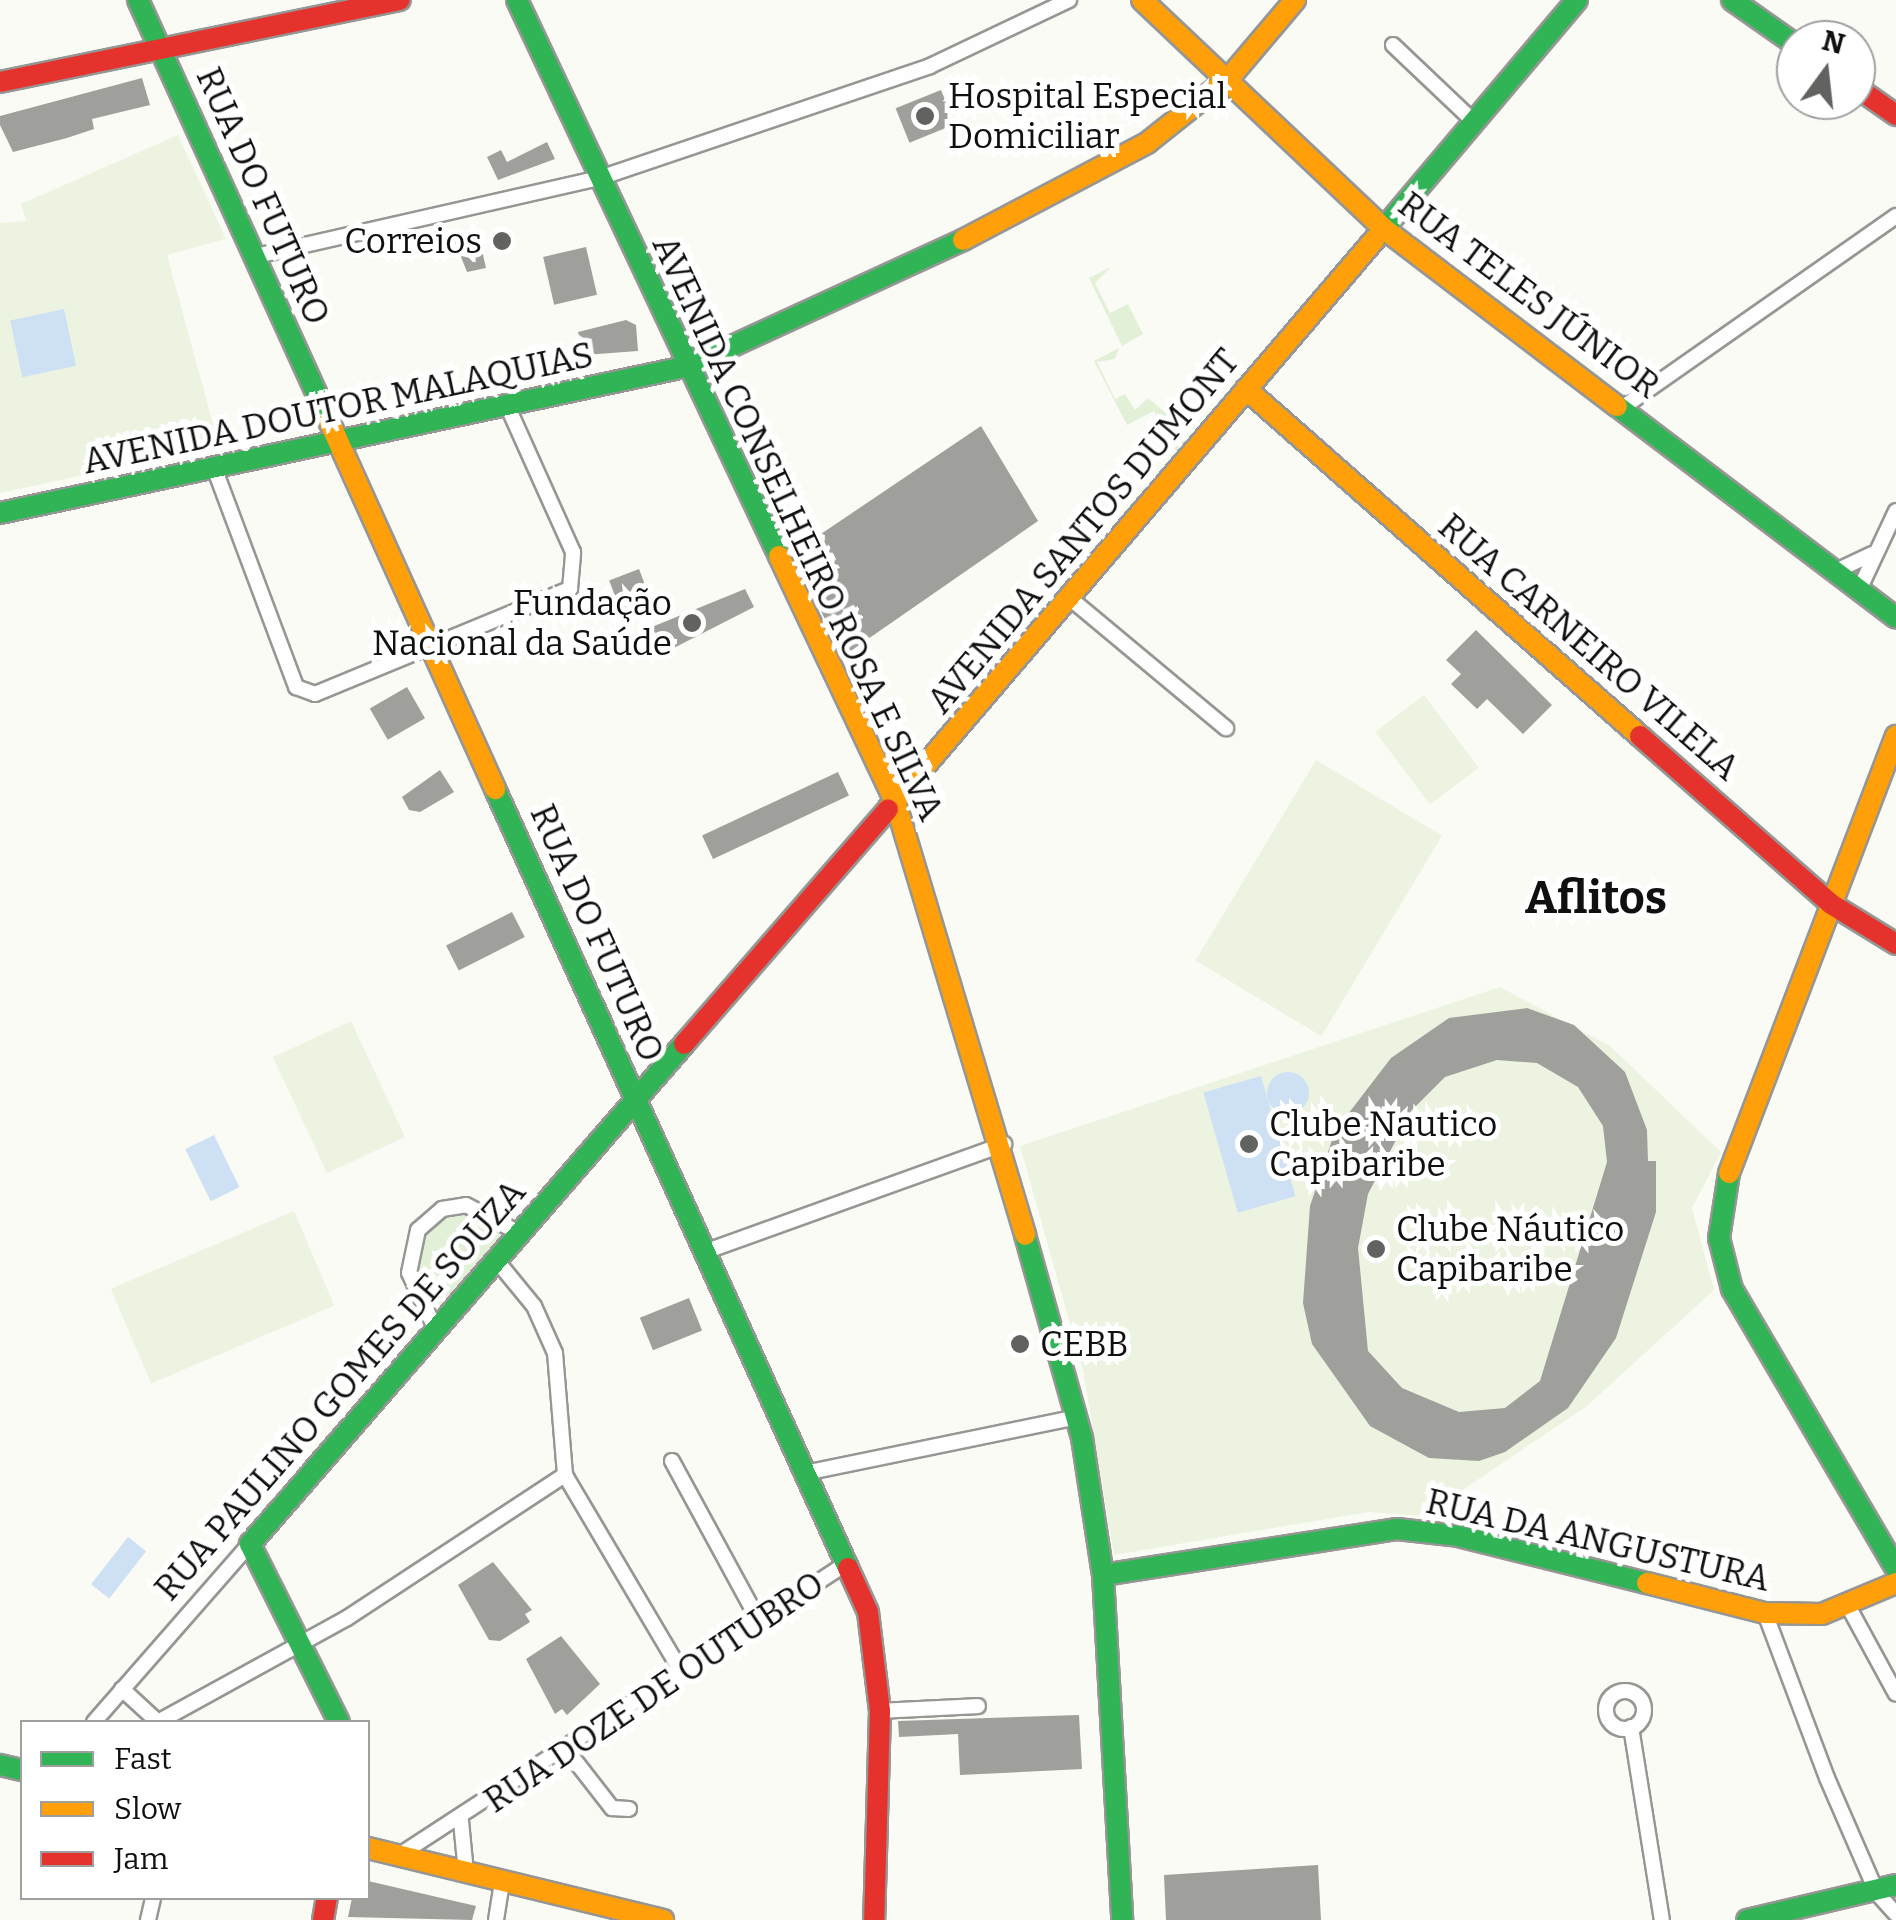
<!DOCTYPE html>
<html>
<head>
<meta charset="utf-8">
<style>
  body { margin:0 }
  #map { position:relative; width:1896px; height:1920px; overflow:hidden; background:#fbfbf6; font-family:Bitter,serif }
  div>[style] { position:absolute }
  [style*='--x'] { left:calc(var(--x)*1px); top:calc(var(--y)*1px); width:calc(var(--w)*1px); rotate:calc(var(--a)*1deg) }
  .green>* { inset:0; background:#e2f0d7 }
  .pitch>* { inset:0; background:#ecf4e1; transform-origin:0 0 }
  .water>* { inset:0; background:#cee0f3; transform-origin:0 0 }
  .round { border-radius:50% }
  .building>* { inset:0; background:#9f9f9b; transform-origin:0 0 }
  .roads { filter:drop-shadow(2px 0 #969694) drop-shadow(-2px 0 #969694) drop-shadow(0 2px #969694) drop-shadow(0 -2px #969694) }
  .street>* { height:14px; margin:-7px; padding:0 7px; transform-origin:7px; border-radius:7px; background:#fefefe }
  .street>.ring { margin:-7px; padding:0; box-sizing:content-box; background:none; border:14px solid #fefefe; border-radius:50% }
  .fast>* { height:20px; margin:-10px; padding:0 10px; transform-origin:10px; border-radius:10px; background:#30b455 }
  .slow>* { height:20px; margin:-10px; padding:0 10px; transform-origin:10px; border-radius:10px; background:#ff9f0a }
  .jam>* { height:20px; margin:-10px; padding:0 10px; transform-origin:10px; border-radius:10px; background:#e5322d }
  .dots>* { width:28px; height:28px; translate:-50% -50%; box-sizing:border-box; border:5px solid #fff; border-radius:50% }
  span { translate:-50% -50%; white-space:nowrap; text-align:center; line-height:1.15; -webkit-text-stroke:10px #fff; paint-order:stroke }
  .poi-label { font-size:35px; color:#101010 }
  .left { translate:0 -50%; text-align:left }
  .right { translate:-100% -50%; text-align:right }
  .street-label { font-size:35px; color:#101010 }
  .district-label { font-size:45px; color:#101010; font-weight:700 }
  .legend { position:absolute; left:20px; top:1720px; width:350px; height:180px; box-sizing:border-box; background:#fff; border:2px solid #9f9f9f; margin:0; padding:12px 18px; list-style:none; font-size:30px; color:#101010 }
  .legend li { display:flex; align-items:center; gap:20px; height:50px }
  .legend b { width:50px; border:2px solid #9f9f9f }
  .north { position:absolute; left:1776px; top:20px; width:100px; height:100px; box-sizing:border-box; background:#fff; border:2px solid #9f9f9f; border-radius:50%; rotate:15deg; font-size:28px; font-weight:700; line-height:40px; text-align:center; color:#101010 }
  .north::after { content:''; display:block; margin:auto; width:35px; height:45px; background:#626260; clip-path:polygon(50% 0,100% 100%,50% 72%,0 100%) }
</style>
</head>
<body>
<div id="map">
  <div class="green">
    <div style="clip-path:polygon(1111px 267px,1095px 283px,1110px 313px,1128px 304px,1143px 334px,1122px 346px,1089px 278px)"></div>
    <div style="clip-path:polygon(1119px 348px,1115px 359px,1097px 362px,1115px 399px,1125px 394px,1135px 410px,1148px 398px,1180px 425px,1189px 443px,1178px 454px,1154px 411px,1127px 425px,1094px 361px)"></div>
    <div style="clip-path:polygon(470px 1213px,505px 1239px,435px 1310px,418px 1275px,421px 1242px,438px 1220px)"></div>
  </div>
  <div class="pitch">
    <div style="clip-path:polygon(178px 135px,226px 239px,167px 255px,219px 446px,0 493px,0 223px,26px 221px,21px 204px)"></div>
    <div style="left:1424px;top:695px;width:91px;height:61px;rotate:53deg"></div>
    <div style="left:1316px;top:760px;width:147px;height:234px;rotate:31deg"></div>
    <div style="clip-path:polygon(1500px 987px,1610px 1046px,1721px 1152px,1692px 1208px,1714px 1290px,1587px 1406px,1424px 1516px,1369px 1512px,1114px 1555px,1083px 1370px,1020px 1146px)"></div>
    <div style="left:351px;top:1021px;width:128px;height:86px;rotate:65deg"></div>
    <div style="left:294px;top:1211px;width:103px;height:199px;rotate:67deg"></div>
  </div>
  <div class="water">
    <div style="left:64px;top:309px;width:58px;height:55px;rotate:78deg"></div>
    <div class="round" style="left:1267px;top:1072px;width:42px;height:42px"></div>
    <div style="left:1261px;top:1076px;width:125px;height:60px;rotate:74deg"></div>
    <div style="left:214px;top:1135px;width:58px;height:32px;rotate:64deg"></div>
    <div style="left:128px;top:1537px;width:23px;height:60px;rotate:38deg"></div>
  </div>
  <div class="building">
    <div style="clip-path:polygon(142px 78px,150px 105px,92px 119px,94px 129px,67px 138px,13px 152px,0 125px,0 116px)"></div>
    <div style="left:941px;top:90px;width:37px;height:49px;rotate:68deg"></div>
    <div style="clip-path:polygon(547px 142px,555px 159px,498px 180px,487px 157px,501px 150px,507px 162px)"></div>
    <div style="clip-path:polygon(479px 237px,486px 268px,467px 272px,455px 242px)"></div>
    <div style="left:586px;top:247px;width:49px;height:44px;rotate:77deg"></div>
    <div style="clip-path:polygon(626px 320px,636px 325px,638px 351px,584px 355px,578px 332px)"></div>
    <div style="clip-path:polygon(981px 426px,1038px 521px,842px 657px,808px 582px,831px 565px,812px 540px)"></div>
    <div style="left:639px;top:569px;width:31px;height:32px;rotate:69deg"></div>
    <div style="clip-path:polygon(745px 589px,754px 607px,660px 655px,647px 629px)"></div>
    <div style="clip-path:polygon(1476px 630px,1552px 705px,1523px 734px,1487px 699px,1477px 709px,1451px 684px,1461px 674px,1446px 660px)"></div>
    <div style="left:407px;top:687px;width:36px;height:43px;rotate:60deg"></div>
    <div style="clip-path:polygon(440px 770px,454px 792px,420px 812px,409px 810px,402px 797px)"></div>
    <div style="left:838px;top:772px;width:26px;height:150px;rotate:65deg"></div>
    <div style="left:512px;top:912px;width:28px;height:74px;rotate:63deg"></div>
    <div style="clip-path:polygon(evenodd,1527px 1008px,1574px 1025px,1625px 1072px,1647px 1130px,1648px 1161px,1656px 1161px,1656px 1212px,1616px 1338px,1568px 1408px,1505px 1452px,1479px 1461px,1429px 1458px,1370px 1426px,1312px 1344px,1303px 1303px,1310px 1206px,1335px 1131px,1391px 1058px,1449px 1018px,1527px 1008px,1497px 1060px,1537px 1063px,1578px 1087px,1603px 1126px,1607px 1162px,1540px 1381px,1505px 1408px,1459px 1412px,1402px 1388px,1368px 1351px,1358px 1248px,1368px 1194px,1411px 1111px,1445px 1077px,1497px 1060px)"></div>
    <div style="left:689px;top:1298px;width:35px;height:53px;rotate:68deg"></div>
    <div style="clip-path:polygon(493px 1562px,532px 1610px,525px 1614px,530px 1622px,500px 1641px,489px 1640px,458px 1585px)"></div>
    <div style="clip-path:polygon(561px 1636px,600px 1684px,567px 1715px,562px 1709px,555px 1714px,526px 1659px)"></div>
    <div style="clip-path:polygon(1079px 1715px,1082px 1769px,960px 1775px,958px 1734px,899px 1737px,898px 1721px)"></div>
    <div style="clip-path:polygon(1318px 1865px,1321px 1920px,1166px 1920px,1164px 1875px)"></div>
    <div style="clip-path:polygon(368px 1881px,476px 1906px,472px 1920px,348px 1917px,352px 1898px,368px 1898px)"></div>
  </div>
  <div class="roads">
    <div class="street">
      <div style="--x:1393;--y:45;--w:109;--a:43.5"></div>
      <div style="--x:256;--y:256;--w:353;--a:-12.8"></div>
      <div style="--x:600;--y:178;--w:348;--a:-18.7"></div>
      <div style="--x:930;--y:66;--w:154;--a:-25.4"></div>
      <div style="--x:1622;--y:408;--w:335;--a:-35"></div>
      <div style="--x:215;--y:470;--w:232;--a:69.5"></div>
      <div style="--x:296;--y:687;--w:20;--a:20"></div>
      <div style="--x:315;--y:694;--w:276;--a:-22.4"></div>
      <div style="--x:570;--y:589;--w:37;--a:-85"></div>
      <div style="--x:573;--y:552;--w:161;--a:-114.2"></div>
      <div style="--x:1838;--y:570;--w:38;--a:-25"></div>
      <div style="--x:1860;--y:588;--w:85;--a:-64.9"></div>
      <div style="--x:1071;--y:599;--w:202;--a:39.8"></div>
      <div style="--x:707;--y:1251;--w:316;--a:-19.8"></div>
      <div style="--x:497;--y:1261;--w:58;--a:50.6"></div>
      <div style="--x:534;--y:1306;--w:51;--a:65.9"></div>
      <div style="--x:555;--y:1353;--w:122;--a:85.3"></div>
      <div style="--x:565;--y:1475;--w:228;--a:59.4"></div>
      <div style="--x:436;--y:1330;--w:63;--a:-115.3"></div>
      <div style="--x:409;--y:1273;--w:44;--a:-78.2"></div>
      <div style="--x:418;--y:1230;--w:32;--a:-41"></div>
      <div style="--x:442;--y:1209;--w:24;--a:-9"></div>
      <div style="--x:466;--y:1205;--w:60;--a:27.8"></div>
      <div style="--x:672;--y:1461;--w:182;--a:61.5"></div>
      <div style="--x:805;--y:1473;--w:278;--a:-11.6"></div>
      <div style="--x:1847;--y:1604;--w:102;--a:61.4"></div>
      <div style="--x:1765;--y:1613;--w:176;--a:69.4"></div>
      <div style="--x:1827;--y:1778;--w:125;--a:66.5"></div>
      <div style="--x:1877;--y:1893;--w:28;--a:48"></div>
      <div style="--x:122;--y:1689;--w:49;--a:42.5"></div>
      <div class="ring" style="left:1606px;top:1691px;width:24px;height:24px"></div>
      <div style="--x:880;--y:1711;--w:98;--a:-2.9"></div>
      <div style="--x:94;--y:1722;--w:237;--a:-48.8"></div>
      <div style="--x:158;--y:1722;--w:216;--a:-28.8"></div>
      <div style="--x:347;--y:1618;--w:261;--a:-33.3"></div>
      <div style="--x:1631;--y:1727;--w:195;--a:80.9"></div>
      <div style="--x:566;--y:1749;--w:75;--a:52.1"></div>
      <div style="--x:612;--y:1808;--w:17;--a:3"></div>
      <div style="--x:461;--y:1821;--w:52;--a:84.5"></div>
      <div style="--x:398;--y:1856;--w:536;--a:-33.13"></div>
      <div style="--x:148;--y:1920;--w:23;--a:-77"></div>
      <div style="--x:496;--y:1920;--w:39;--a:-81"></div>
    </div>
    <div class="fast">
      <div style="--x:138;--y:0;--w:462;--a:65.6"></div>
      <div style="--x:517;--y:0;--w:615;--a:64.77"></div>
      <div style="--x:1732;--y:0;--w:78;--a:35.1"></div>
      <div style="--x:1375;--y:239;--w:313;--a:-49.8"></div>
      <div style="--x:1617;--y:406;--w:350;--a:37.2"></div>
      <div style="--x:0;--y:513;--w:705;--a:-12.04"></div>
      <div style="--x:689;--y:366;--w:302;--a:-24.7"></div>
      <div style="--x:495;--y:789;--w:855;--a:65.62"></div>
      <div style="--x:1729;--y:1173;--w:66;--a:98.7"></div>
      <div style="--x:1719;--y:1238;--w:53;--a:75.7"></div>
      <div style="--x:1732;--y:1289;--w:324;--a:59.6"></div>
      <div style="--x:1025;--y:1235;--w:211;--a:74.3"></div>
      <div style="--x:1082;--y:1438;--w:139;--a:81.3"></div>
      <div style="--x:1103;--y:1575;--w:346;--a:86.8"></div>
      <div style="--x:1103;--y:1575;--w:298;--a:-8.9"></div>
      <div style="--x:1397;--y:1529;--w:61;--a:6.5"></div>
      <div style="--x:1458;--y:1536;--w:195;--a:14"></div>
      <div style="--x:339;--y:1722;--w:199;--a:-116.6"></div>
      <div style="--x:250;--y:1544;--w:662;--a:-49.04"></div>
      <div style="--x:0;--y:1765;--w:23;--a:13"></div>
      <div style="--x:1747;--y:1920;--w:153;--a:-13.2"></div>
    </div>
    <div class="slow">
      <div style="--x:1142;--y:0;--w:332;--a:43.4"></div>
      <div style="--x:1383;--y:228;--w:294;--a:37.3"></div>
      <div style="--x:963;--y:240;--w:208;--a:-27.8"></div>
      <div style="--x:1147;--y:143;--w:106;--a:-38.5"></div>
      <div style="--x:1230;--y:77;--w:101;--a:-49.8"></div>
      <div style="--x:1246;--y:389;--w:525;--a:41.37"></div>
      <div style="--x:329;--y:421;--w:404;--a:65.7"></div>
      <div style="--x:779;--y:556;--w:271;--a:64.7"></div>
      <div style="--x:895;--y:801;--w:453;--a:73.3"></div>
      <div style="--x:888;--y:809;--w:750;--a:-49.49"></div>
      <div style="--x:1729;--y:1173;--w:468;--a:-69.1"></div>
      <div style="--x:1647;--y:1583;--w:122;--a:14.3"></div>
      <div style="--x:1765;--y:1613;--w:57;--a:1"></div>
      <div style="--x:1822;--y:1614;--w:80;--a:-22.7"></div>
      <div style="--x:368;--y:1848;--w:304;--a:13.7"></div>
    </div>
    <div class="jam">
      <div style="--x:0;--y:82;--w:408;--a:-11.6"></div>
      <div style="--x:1856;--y:87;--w:49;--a:35"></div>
      <div style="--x:1640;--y:736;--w:254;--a:41.3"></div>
      <div style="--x:1831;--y:904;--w:76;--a:31.6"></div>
      <div style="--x:684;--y:1044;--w:311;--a:-49"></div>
      <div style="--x:848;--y:1568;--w:48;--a:65.6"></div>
      <div style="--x:868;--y:1612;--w:100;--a:83.1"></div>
      <div style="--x:880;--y:1711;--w:209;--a:91.6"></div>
      <div style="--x:323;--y:1920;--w:22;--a:-80"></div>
    </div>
  </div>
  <div class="dots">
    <div style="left:925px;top:116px;background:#626260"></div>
    <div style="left:502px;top:241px;background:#626260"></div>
    <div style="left:692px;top:623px;background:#626260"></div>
    <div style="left:1249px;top:1144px;background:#626260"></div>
    <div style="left:1376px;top:1249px;background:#626260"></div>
    <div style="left:1020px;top:1344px;background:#626260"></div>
  </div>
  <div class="poi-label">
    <span class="left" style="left:948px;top:116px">Hospital Especial<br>Domiciliar</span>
    <span class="right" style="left:482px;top:241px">Correios</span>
    <span class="right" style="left:672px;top:623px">Fundação<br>Nacional da Saúde</span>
    <span class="left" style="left:1269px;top:1144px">Clube Nautico<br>Capibaribe</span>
    <span class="left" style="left:1396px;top:1249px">Clube Náutico<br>Capibaribe</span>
    <span class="left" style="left:1040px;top:1344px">CEBB</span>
  </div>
  <div class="street-label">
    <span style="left:263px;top:196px;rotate:66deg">RUA DO FUTURO</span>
    <span style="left:1529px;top:295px;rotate:37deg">RUA TELES JÚNIOR</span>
    <span style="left:338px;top:408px;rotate:-12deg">AVENIDA DOUTOR MALAQUIAS</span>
    <span style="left:798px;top:528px;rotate:65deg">AVENIDA CONSELHEIRO ROSA E SILVA</span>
    <span style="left:1083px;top:531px;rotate:-50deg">AVENIDA SANTOS DUMONT</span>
    <span style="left:1589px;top:647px;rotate:41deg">RUA CARNEIRO VILELA</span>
    <span style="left:597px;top:933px;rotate:66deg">RUA DO FUTURO</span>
    <span style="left:340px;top:1390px;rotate:-49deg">RUA PAULINO GOMES DE SOUZA</span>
    <span style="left:1598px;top:1540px;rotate:13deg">RUA DA ANGUSTURA</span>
    <span style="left:654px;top:1692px;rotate:-34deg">RUA DOZE DE OUTUBRO</span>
  </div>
  <div class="district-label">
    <span style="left:1596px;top:899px">Aflitos</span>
  </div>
  <ul class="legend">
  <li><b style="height:12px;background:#30b455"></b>Fast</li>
  <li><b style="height:12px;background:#ff9f0a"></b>Slow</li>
  <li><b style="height:12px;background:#e5322d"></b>Jam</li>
  </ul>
  <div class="north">N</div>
</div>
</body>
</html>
